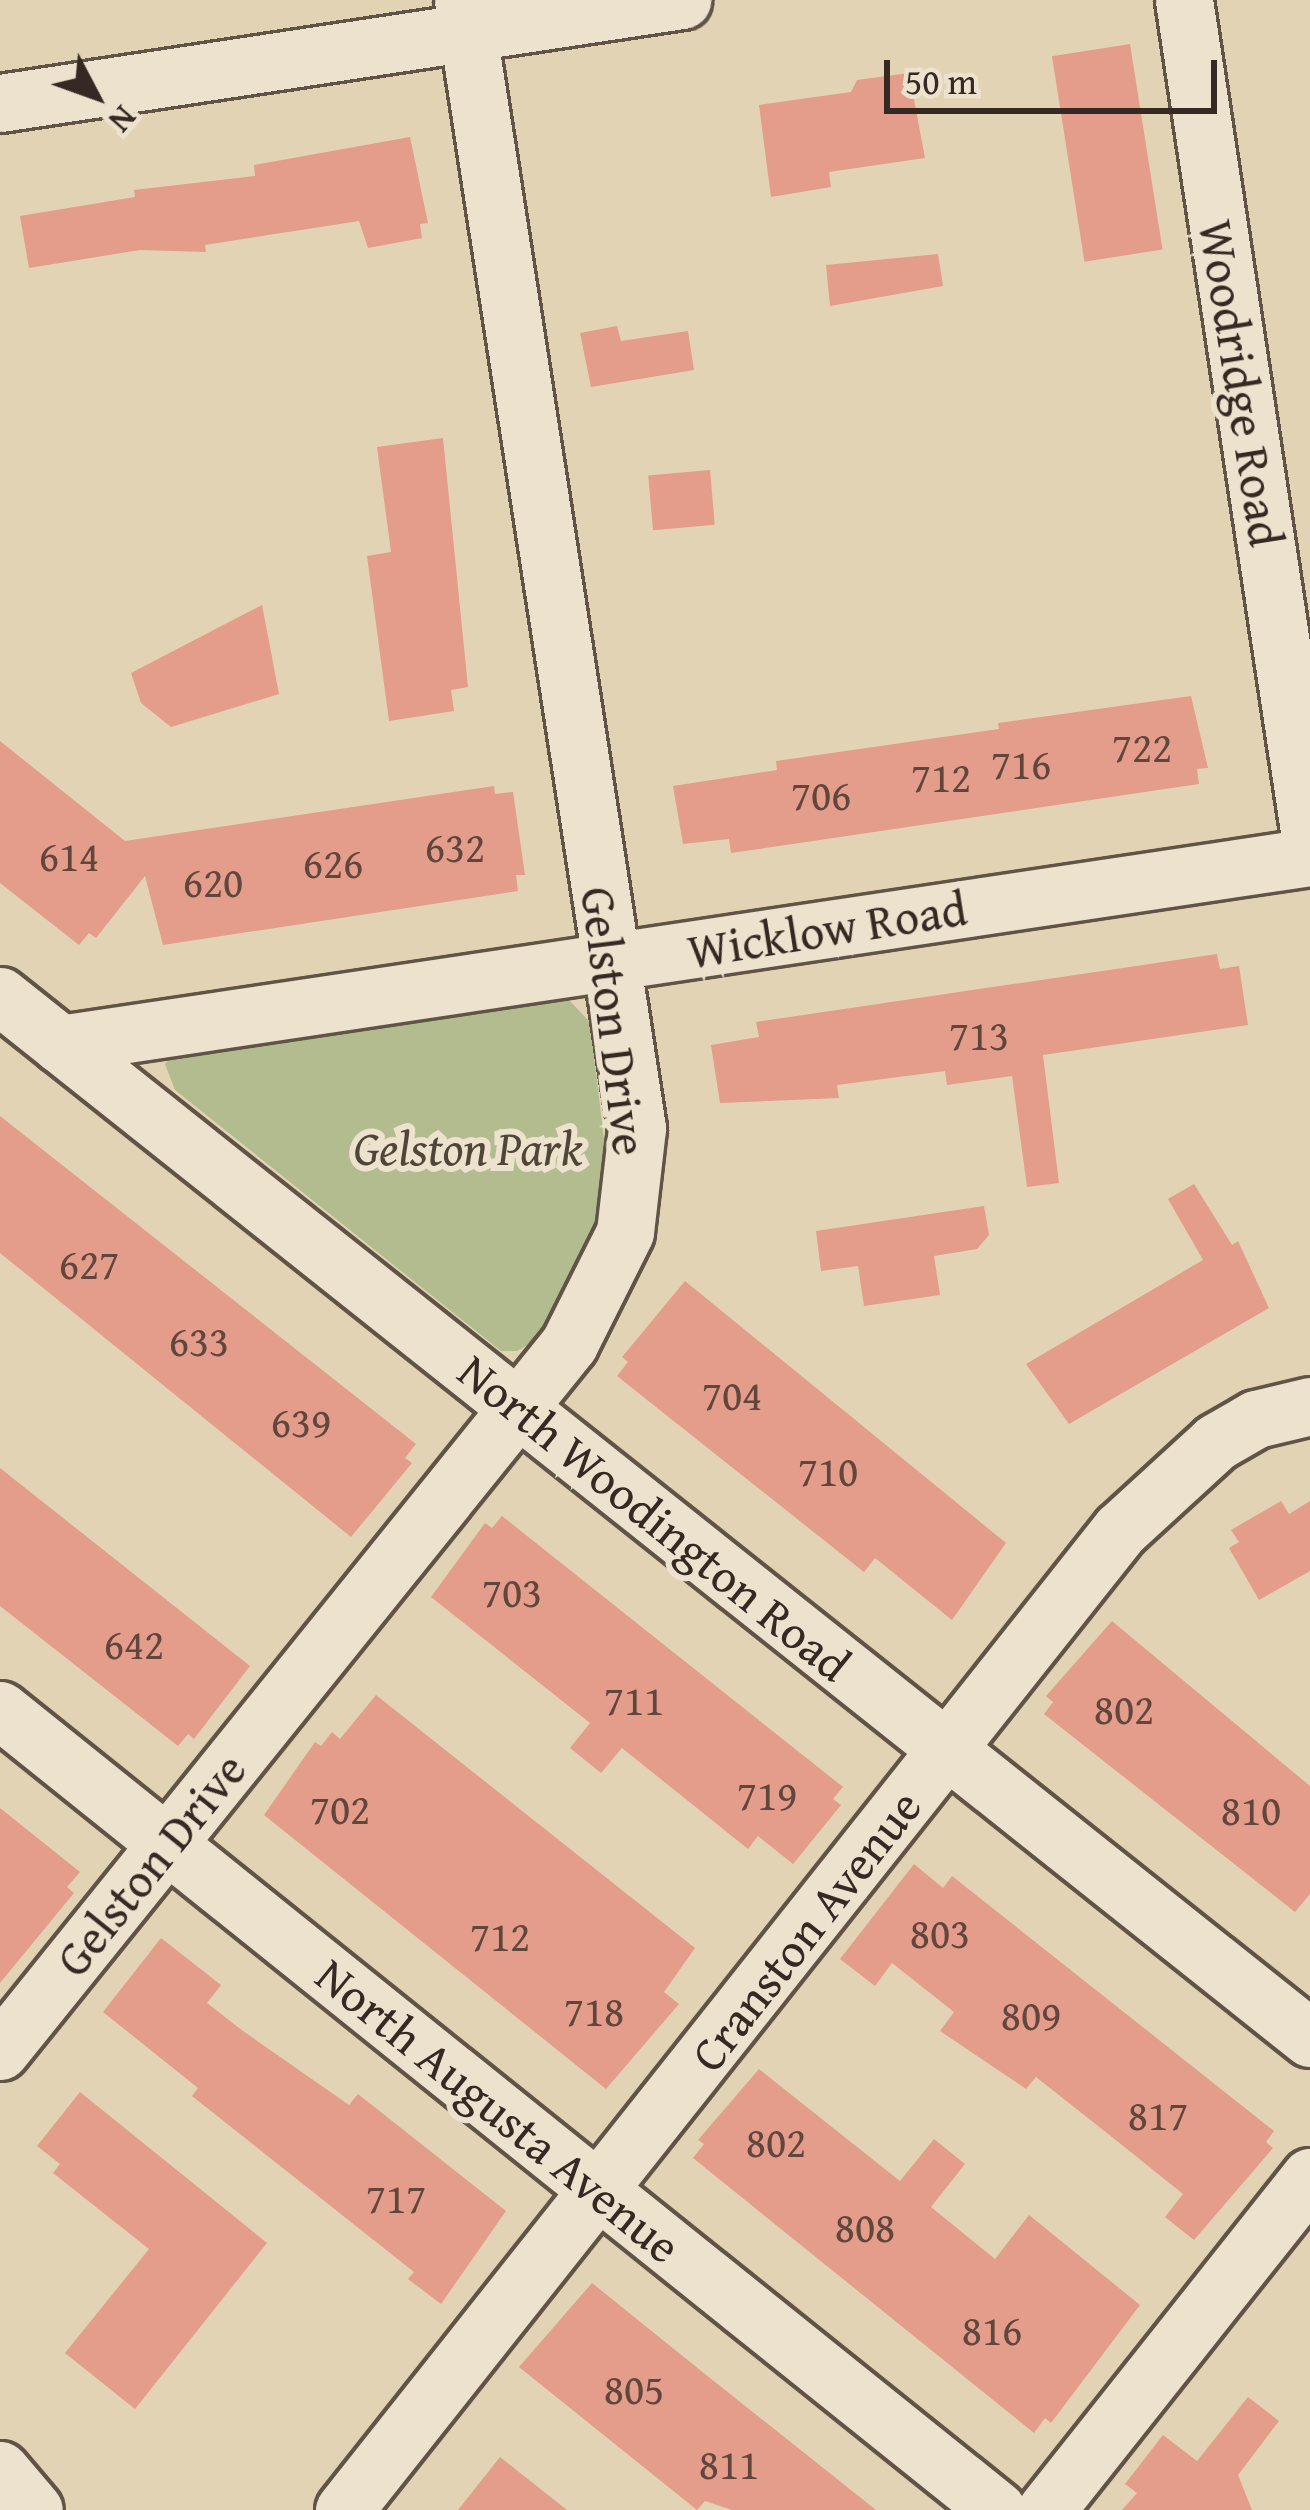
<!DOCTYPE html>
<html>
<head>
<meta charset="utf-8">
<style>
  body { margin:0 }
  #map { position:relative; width:1310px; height:2510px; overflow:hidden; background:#e2d3b4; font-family:"Gentium Book Plus",serif }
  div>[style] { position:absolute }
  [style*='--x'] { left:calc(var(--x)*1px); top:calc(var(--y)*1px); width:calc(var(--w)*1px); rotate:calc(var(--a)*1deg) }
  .green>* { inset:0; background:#b2bc8e }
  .building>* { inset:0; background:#e39d8a; transform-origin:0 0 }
  .roads { filter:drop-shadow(3px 0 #615447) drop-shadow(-3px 0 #615447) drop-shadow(0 3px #615447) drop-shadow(0 -3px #615447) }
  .minor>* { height:57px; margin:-28.5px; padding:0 28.5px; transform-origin:28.5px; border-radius:28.5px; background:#ece2ce }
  span { translate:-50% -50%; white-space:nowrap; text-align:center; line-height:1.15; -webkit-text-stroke:12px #ece2ce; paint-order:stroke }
  .number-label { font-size:42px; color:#61463d }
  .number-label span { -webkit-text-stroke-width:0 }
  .street-label { font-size:48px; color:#362923 }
  .park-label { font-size:48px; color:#4f4638; font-style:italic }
  .north { position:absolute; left:36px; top:36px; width:120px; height:120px; -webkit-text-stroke:9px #ece2ce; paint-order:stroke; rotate:131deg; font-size:33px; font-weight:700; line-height:48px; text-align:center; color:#362923 }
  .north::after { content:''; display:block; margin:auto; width:42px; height:54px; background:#362923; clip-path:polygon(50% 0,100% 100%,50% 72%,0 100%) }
  .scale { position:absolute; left:884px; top:60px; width:333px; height:54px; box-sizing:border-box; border:6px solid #362923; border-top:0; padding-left:15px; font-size:36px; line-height:42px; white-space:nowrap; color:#362923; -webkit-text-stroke:9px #ece2ce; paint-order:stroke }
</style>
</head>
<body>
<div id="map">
  <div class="green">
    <div style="clip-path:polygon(566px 997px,590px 1022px,608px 1173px,598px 1243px,540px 1338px,517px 1351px,501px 1351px,175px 1090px,165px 1064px,180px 1048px)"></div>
  </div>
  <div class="building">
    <div style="left:1130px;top:44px;width:208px;height:79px;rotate:81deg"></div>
    <div style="clip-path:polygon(909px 73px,925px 158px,829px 172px,831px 187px,771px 197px,759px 105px,851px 92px,857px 80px)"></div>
    <div style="clip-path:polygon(410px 137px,428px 223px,420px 224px,422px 238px,368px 248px,359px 221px,205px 245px,206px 252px,140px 250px,29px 268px,20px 216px,135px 197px,134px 190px,255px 176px,254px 165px)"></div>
    <div style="clip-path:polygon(938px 254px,943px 286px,830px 306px,826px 265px)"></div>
    <div style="clip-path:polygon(617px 326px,621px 341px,688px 331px,694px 370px,591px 387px,580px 333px)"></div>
    <div style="clip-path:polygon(443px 438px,468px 687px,451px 690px,454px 711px,389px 721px,367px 556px,391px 552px,377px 447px)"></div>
    <div style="left:710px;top:470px;width:55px;height:62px;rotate:85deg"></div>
    <div style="clip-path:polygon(262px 605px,279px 694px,171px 727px,141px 703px,131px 673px)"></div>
    <div style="clip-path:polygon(1191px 696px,1208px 768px,1197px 769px,1199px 784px,731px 853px,729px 839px,683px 844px,673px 786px,777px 770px,776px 761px,999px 729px,998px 723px)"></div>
    <div style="clip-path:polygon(0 741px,125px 841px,494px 786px,495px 794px,513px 792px,525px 875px,516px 875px,518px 891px,163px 945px,145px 876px,96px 938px,89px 933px,79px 945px,0 883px)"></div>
    <div style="clip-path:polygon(1217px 954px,1220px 969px,1239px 966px,1248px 1025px,1043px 1055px,1059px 1183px,1027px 1187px,1012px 1076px,947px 1085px,945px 1071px,837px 1085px,839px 1098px,720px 1103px,711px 1045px,759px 1037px,756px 1022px)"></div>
    <div style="clip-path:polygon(0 1116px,416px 1444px,405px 1458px,412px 1463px,351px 1537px,0 1253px)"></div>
    <div style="clip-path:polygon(1194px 1184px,1232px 1245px,1238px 1241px,1269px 1308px,1069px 1424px,1026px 1364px,1203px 1260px,1168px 1199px)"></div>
    <div style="clip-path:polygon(984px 1206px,989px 1235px,977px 1249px,934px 1256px,940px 1295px,864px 1306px,858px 1266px,821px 1271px,816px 1231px)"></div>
    <div style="clip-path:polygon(685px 1281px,1006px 1543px,952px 1620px,875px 1558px,864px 1572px,617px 1376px,628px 1362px,622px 1357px)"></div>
    <div style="clip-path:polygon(0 1468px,250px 1666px,194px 1739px,188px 1734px,178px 1746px,0 1606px)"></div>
    <div style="clip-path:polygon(1281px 1501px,1289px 1514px,1310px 1501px,1310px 1571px,1259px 1600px,1229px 1548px,1239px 1542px,1231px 1530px)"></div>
    <div style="clip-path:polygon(502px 1516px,843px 1787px,833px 1799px,841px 1805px,793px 1864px,758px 1836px,748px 1849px,622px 1748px,601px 1773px,570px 1748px,590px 1723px,431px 1597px,485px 1523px,492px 1528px)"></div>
    <div style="clip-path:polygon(1112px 1621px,1310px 1786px,1310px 1894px,1295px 1912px,1044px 1714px,1053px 1702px,1046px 1696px)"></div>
    <div style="clip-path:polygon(376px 1695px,695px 1948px,664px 1992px,679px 2004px,606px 2089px,264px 1815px,315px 1742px,321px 1746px,332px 1732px,340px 1739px)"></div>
    <div style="clip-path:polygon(0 1808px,80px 1872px,67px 1887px,74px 1893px,0 1983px)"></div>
    <div style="clip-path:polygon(914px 1864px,943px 1888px,952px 1876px,1274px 2131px,1266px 2142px,1273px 2148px,1194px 2240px,1165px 2217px,1183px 2194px,1112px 2137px,1036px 2077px,1026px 2089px,940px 2031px,954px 2012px,892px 1963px,875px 1986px,840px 1959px)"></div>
    <div style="clip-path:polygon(161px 1938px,221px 1985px,207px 2003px,243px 2031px,349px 2105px,358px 2094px,506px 2211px,441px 2304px,408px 2279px,414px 2272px,192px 2096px,198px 2088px,103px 2012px)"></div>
    <div style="clip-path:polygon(759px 2069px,900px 2181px,934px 2139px,965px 2164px,931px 2207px,995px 2259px,1029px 2215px,1140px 2305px,1051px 2423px,1045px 2418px,1034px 2433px,693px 2158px,704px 2144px,698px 2140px)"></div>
    <div style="clip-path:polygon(80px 2092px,267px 2243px,135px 2409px,65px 2353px,149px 2249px,53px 2173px,60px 2164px,37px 2146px)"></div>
    <div style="clip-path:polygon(592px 2283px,700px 2370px,876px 2510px,732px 2510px,705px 2501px,697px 2510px,519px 2367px)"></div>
    <div style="clip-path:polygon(1248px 2397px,1279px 2421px,1238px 2475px,1252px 2510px,1122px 2510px,1137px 2493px,1125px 2484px,1163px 2435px,1197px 2461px)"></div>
    <div style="clip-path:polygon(500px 2457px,567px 2510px,458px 2510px)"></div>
  </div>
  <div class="roads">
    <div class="minor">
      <div style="--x:1184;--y:0;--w:846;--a:81.44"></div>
      <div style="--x:0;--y:103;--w:690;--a:-8.59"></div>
      <div style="--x:0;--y:996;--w:1674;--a:38.5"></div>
      <div style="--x:60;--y:1044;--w:1264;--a:-8.51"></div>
      <div style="--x:0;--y:1710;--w:1278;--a:38.74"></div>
      <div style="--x:0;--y:2051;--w:908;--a:-51.17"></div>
      <div style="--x:569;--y:1344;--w:125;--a:-63.4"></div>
      <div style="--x:625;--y:1232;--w:105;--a:-83.4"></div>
      <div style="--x:637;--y:1128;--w:1141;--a:-98.77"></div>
      <div style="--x:0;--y:2470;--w:52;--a:49.6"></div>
      <div style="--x:344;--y:2510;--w:1250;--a:-51.63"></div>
      <div style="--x:1120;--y:1530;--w:130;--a:-42.5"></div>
      <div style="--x:1216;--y:1442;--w:46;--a:-29.9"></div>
      <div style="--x:1256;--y:1419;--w:56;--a:-13.5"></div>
      <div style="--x:1046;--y:2510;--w:425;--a:-51.6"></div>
    </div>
  </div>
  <div class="number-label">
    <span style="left:1142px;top:747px">722</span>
    <span style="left:1021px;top:764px">716</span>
    <span style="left:941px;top:777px">712</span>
    <span style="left:821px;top:795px">706</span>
    <span style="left:455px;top:847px">632</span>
    <span style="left:69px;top:856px">614</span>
    <span style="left:333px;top:863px">626</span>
    <span style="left:213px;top:882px">620</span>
    <span style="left:979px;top:1035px">713</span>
    <span style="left:89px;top:1264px">627</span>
    <span style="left:199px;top:1341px">633</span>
    <span style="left:732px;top:1395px">704</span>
    <span style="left:301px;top:1422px">639</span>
    <span style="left:828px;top:1471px">710</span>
    <span style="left:512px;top:1592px">703</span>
    <span style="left:134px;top:1644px">642</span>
    <span style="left:634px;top:1700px">711</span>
    <span style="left:1124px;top:1709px">802</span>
    <span style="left:767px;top:1795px">719</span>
    <span style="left:340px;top:1809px">702</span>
    <span style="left:1251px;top:1810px">810</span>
    <span style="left:940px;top:1933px">803</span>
    <span style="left:500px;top:1936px">712</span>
    <span style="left:594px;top:2011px">718</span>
    <span style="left:1031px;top:2015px">809</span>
    <span style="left:1158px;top:2115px">817</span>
    <span style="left:776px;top:2142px">802</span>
    <span style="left:396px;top:2198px">717</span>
    <span style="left:865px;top:2227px">808</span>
    <span style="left:992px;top:2330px">816</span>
    <span style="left:634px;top:2389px">805</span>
    <span style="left:729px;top:2464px">811</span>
  </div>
  <div class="street-label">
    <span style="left:1242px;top:383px;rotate:81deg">Woodridge Road</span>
    <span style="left:827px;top:929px;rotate:-9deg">Wicklow Road</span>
    <span style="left:615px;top:1021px;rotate:83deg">Gelston Drive</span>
    <span style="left:655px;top:1517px;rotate:39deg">North Woodington Road</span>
    <span style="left:150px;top:1864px;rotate:-51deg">Gelston Drive</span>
    <span style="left:805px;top:1930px;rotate:-52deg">Cranston Avenue</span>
    <span style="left:499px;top:2110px;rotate:39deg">North Augusta Avenue</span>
  </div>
  <div class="park-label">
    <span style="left:468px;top:1148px">Gelston Park</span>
  </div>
  <div class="north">N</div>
  <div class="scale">50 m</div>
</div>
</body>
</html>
